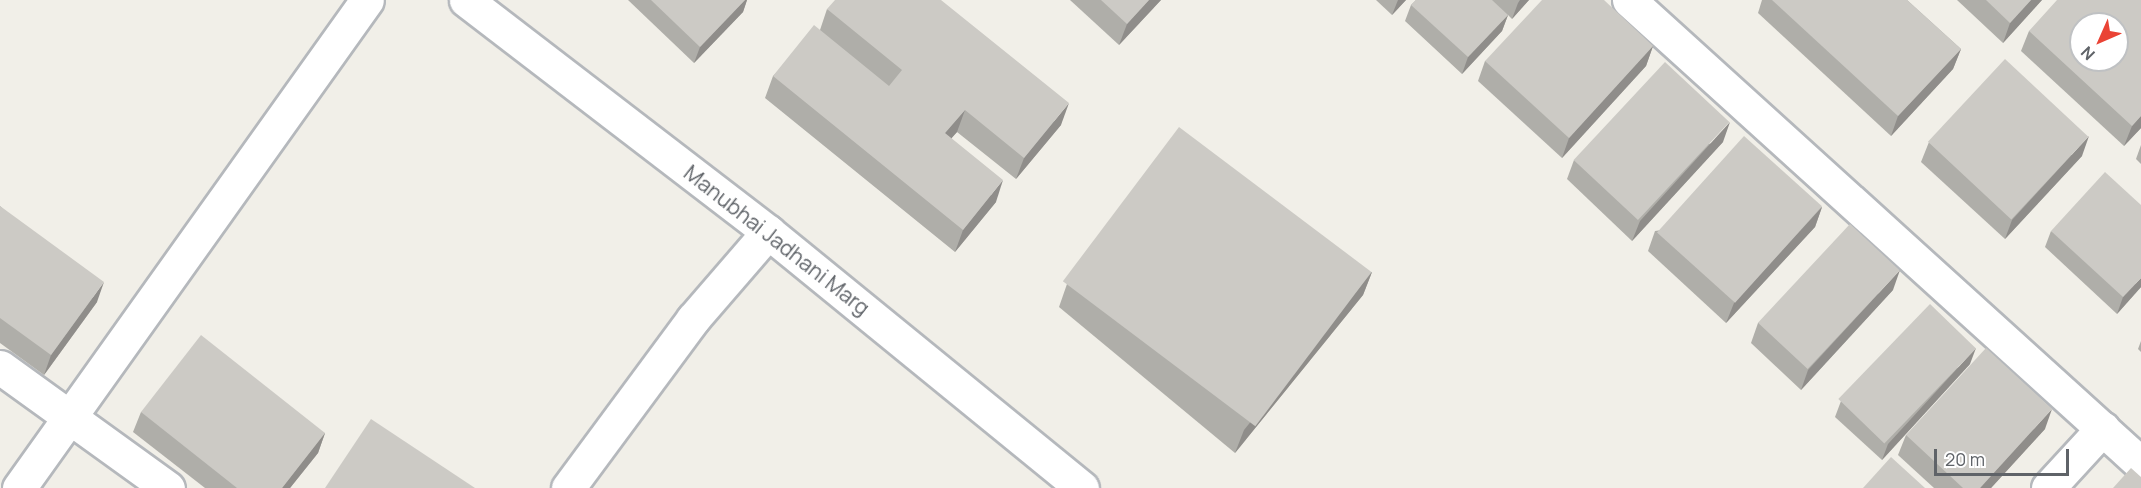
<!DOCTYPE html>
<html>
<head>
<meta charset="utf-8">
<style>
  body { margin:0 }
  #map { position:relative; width:2141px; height:488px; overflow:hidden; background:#f1efe8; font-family:Manrope,sans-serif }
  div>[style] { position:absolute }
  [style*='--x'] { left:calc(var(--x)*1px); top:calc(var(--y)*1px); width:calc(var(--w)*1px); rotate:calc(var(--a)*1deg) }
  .roads { filter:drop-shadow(2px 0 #b5b8bc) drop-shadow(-2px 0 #b5b8bc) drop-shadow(0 2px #b5b8bc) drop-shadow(0 -2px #b5b8bc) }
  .minor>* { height:33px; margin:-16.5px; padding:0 16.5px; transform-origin:16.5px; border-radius:16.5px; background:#fff }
  .tertiary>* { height:33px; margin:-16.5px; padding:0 16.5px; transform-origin:16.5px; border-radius:16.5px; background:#fff }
  .wall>* { inset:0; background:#afaea9 }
  .shaded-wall>* { inset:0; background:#8f8d8a }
  .building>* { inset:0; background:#cccac5; transform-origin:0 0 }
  span { translate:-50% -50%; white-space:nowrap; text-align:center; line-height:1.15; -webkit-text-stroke:4.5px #fff; paint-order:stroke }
  .street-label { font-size:21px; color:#5f6368 }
  .north { position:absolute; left:2069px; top:12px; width:60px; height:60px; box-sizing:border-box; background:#fff; border:2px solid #bfc1c3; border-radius:50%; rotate:225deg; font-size:16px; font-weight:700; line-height:24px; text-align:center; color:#5f6368 }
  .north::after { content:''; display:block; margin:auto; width:21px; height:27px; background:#ea4335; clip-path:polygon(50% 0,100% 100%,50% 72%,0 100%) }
  .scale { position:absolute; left:1934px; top:449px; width:135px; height:27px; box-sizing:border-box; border:3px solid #5f6368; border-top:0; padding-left:8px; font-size:18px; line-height:21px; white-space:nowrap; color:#5f6368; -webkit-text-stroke:4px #fff; paint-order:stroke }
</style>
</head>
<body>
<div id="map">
  <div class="roads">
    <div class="minor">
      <div style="--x:1629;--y:0;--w:691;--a:42.18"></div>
      <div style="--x:0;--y:367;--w:207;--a:35.8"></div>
      <div style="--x:19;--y:488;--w:599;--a:-54.51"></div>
      <div style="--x:568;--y:488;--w:210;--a:-53.5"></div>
      <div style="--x:693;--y:319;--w:115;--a:-49.2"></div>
      <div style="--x:2048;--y:488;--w:81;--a:-47.5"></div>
    </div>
    <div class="tertiary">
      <div style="--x:466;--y:0;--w:381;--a:37.5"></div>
      <div style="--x:768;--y:232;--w:405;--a:39.2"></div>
    </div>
  </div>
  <div class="wall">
    <div style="clip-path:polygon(628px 0,747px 0,743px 12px,694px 63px)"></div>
    <div style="clip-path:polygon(1070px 0,1161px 0,1119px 45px)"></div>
    <div style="clip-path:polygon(1376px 0,1406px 0,1392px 15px)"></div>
    <div style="clip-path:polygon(1416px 0,1529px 0,1512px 19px,1508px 15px,1502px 31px,1462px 74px,1405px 21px,1411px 5px)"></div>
    <div style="clip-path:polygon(1762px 0,1907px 0,1961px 49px,1953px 69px,1891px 136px,1758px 13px)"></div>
    <div style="clip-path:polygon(1957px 0,2042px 0,2003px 43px)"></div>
    <div style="clip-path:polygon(2141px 0,2141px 128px,2124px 146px,2021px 51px,2029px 31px)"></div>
    <div style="clip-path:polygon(827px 9px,1061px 125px,1016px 179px,957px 132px,951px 138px,996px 202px,955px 252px,765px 98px,773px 76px,820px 30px)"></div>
    <div style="clip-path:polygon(1653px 46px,1646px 66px,1562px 158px,1478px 81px,1485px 61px)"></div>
    <div style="clip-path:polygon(1723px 142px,1632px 241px,1567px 179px,1574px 160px)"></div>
    <div style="clip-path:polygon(1929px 142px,2082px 156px,2005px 239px,1921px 162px)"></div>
    <div style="clip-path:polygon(2141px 145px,2141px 164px,2136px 159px)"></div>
    <div style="clip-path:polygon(0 206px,97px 302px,44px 375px,0 343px)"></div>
    <div style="clip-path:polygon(1822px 207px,1815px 227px,1726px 323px,1648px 251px,1655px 231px)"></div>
    <div style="clip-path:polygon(2051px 231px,2141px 287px,2117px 314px,2045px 247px)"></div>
    <div style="clip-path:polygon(1372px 272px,1363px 295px,1235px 453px,1059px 307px,1067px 284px)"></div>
    <div style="clip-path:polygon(1893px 290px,1801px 390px,1751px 343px,1758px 323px)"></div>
    <div style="clip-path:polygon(2141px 341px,2141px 352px,2138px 349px)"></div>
    <div style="clip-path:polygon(1970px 364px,1882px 460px,1835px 417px,1841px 401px)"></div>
    <div style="clip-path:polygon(141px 412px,325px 433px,318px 453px,290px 488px,205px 488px,133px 432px)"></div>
    <div style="clip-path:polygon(2045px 429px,1991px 488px,1934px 488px,1898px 455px,1906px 435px)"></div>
  </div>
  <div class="shaded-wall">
    <div style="clip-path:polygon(745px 0,747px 0,743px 12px,694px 63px,700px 47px)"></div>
    <div style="clip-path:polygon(1149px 0,1161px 0,1119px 45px,1127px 24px)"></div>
    <div style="clip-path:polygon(1398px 0,1406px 0,1392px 15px)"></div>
    <div style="clip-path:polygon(1520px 0,1529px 0,1512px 19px,1518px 3px)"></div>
    <div style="clip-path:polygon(2031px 0,2042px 0,2003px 43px,2010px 23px)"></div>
    <div style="clip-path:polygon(1508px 15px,1502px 31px,1462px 74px,1468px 57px)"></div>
    <div style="clip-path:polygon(1653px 46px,1646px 66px,1562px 158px,1569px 138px)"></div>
    <div style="clip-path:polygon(1961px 49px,1953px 69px,1891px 136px,1898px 116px)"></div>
    <div style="clip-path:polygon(1069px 103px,1061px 125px,1016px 179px,1024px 158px)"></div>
    <div style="clip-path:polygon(965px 110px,957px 132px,937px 155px,945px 133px)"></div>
    <div style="clip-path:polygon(2141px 116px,2141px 128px,2124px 146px,2132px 126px)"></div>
    <div style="clip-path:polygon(1730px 122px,1723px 142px,1632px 241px,1640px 221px)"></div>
    <div style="clip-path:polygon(2089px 136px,2082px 156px,2005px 239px,2012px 220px)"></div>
    <div style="clip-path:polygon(1003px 180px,996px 202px,955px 252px,963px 230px)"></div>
    <div style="clip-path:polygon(1822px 207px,1815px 227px,1726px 323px,1734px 303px)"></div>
    <div style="clip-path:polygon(1900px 270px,1893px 290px,1801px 390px,1808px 370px)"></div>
    <div style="clip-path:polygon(1372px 272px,1363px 295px,1235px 453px,1244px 430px)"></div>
    <div style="clip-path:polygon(2141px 278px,2141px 287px,2117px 314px,2123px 297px)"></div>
    <div style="clip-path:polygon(104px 282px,97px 302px,44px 375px,51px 355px)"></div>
    <div style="clip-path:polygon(1976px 348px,1970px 364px,1882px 460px,1888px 444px)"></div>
    <div style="clip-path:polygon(2052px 409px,2045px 429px,1991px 488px,1980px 488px)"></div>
    <div style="clip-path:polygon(325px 433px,318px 453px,290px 488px,282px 488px)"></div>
  </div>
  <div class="building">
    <div style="clip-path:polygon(651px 0,745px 0,700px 47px)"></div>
    <div style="clip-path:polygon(835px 0,941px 0,1069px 103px,1024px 158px,965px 110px,945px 133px,1003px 180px,963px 230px,773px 76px,814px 25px,889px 86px,902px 70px,827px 9px)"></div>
    <div style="clip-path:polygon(1101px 0,1149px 0,1127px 24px)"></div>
    <div style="clip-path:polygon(1416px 0,1492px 0,1508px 15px,1468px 57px,1411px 5px)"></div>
    <div style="clip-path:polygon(1542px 0,1604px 0,1653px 46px,1569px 138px,1485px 61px)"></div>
    <div style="clip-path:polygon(1772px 0,1907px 0,1961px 49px,1898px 116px)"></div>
    <div style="clip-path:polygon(1986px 0,2031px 0,2010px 23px)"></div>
    <div style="clip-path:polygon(evenodd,2057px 0,2141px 0,2141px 116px,2132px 126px,2029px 31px,2057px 0,2081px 24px,2117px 24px,2117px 60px,2081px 60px,2081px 24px)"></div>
    <div style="left:2005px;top:59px;width:114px;height:113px;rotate:43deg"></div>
    <div style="left:1665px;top:62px;width:88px;height:134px;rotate:43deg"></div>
    <div style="left:1179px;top:127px;width:241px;height:193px;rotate:37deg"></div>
    <div style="left:1744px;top:136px;width:105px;height:130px;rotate:42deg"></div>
    <div style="clip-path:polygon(2105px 172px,2141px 205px,2141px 278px,2123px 297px,2051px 231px)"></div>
    <div style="clip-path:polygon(0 206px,104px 282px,51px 355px,0 318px)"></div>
    <div style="left:1850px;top:224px;width:68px;height:135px;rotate:43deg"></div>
    <div style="left:1930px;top:304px;width:64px;height:132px;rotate:44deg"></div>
    <div style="clip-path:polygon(201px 335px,325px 433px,282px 488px,237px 488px,141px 412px)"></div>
    <div style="clip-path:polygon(1986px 348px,2052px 409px,1980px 488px,1963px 488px,1906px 435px)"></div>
    <div style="clip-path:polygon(371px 419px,475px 488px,325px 488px)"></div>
    <div style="clip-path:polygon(1891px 457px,1925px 488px,1863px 488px)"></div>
    <div style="clip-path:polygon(2131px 468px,2141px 477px,2141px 488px,2113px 488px)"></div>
  </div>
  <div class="street-label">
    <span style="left:777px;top:240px;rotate:38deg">Manubhai Jadhani Marg</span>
  </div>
  <div class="north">N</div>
  <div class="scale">20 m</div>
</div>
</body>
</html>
